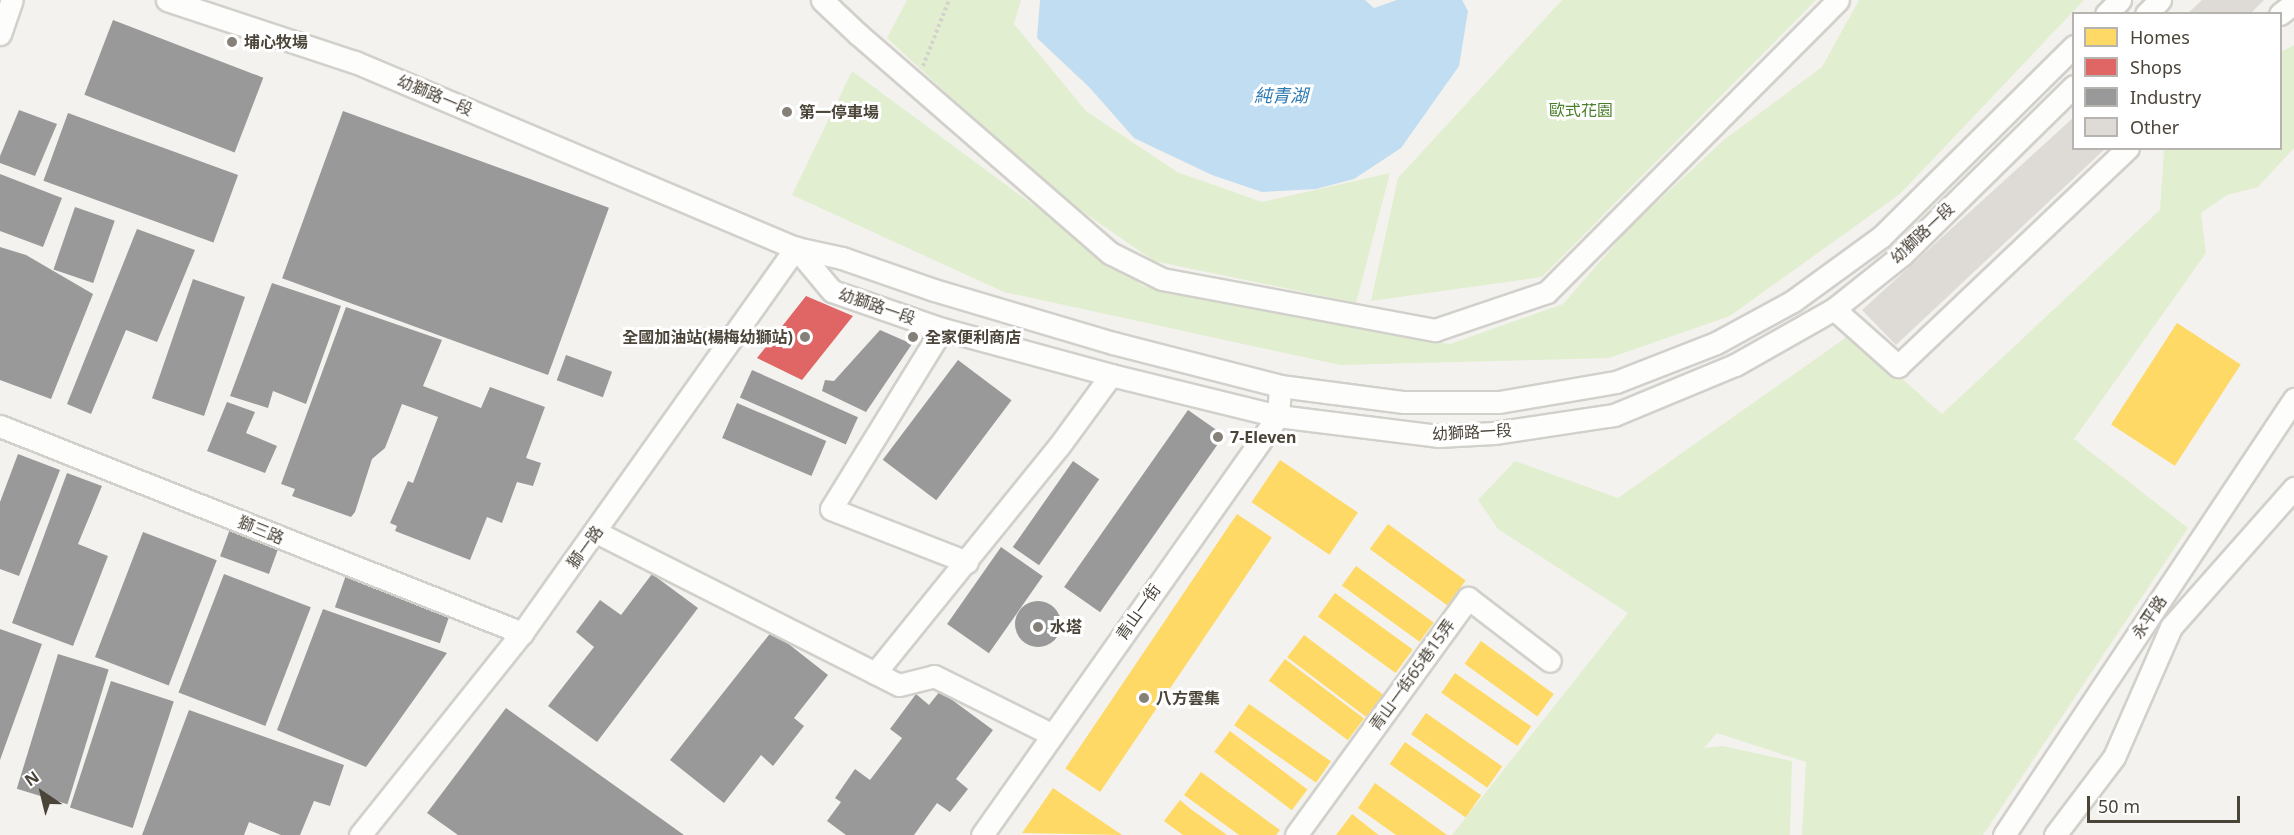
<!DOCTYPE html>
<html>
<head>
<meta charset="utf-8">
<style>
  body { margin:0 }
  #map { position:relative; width:2294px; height:835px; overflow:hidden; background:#f4f2ee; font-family:"Noto Sans","Noto Sans TC",sans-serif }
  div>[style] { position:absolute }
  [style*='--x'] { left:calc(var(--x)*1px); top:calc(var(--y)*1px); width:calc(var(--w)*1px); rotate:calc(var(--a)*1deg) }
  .green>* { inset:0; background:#e1eecf }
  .water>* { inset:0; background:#c0ddf1 }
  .homes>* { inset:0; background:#ffd966; transform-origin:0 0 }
  .shops>* { inset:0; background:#e06666 }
  .industry>* { inset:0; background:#999; transform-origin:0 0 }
  .round { border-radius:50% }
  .building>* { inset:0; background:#dedbd6 }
  .path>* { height:4px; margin-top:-2px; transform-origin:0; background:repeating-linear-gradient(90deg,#d3d2cc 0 3px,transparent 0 6px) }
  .roads { filter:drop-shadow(2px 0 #d2d0cb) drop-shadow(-2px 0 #d2d0cb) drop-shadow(0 2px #d2d0cb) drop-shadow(0 -2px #d2d0cb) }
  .minor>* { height:21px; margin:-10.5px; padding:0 10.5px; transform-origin:10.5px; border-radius:10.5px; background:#fdfdfc }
  .dots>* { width:16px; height:16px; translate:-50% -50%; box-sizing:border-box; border:3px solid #fff; border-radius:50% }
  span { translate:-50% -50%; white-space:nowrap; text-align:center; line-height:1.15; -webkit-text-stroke:6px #fff; paint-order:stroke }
  .poi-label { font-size:16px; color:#4b4439; font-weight:700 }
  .left { translate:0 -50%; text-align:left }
  .right { translate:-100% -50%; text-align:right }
  .street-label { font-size:16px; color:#4b4439 }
  .park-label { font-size:16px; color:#4a7f2a }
  .water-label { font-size:18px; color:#2e7ab2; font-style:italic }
  .legend { position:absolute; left:2072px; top:12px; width:210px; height:138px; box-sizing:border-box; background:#fff; border:2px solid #b7b4b0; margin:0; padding:8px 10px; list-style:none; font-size:18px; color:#4b4439 }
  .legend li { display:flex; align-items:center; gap:12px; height:30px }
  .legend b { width:30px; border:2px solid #b7b4b0 }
  .north { position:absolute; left:12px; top:763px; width:60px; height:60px; -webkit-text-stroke:4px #fff; paint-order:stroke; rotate:325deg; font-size:16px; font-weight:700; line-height:24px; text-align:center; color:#4b4439 }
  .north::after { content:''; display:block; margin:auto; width:21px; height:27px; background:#4b4439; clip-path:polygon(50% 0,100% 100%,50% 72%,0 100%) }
  .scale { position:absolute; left:2087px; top:796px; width:153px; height:27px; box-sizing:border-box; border:3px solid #4b4439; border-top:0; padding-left:8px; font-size:18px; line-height:21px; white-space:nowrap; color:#4b4439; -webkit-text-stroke:4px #fff; paint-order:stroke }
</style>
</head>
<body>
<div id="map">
  <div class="green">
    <div style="clip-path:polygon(907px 0,1021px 0,1014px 24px,1086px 111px,1177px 172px,1262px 202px,1390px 173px,1356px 303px,1154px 261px,1050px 189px,887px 38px)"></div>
    <div style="clip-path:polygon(1562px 0,1816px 0,1542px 277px,1371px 301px,1398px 178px)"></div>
    <div style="clip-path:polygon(1859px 0,2084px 0,1900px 194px,1730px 316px,1609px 358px,1340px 365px,1004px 292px,792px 195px,852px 71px,1143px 286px,1450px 344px,1563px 304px,1631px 226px,1725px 139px,1822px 67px)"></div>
    <div style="clip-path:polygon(2294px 45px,2294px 148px,2258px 187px,2227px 195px,2201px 213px,2206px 253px,2074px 439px,2188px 528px,1983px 835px,1802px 835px,1806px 762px,1717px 733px,1704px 748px,1723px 746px,1792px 761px,1790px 835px,1452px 835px,1628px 613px,1498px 529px,1478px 500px,1515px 461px,1618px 498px,1851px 334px,1942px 414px,2160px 210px,2164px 149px,2280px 148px,2281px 52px)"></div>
  </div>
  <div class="water">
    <div style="clip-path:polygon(1040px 0,1365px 0,1374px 8px,1397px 0,1462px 0,1468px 11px,1459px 66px,1401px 148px,1354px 179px,1316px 189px,1262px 192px,1212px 175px,1134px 138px,1090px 88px,1037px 38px)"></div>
  </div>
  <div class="homes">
    <div style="left:2177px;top:323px;width:76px;height:121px;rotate:33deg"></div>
    <div style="left:1280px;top:460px;width:94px;height:51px;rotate:34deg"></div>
    <div style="left:1237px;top:514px;width:42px;height:307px;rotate:34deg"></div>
    <div style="left:1388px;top:524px;width:96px;height:31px;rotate:36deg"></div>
    <div style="left:1356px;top:566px;width:96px;height:24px;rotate:36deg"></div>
    <div style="left:1335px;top:593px;width:96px;height:29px;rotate:36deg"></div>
    <div style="left:1304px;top:635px;width:99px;height:28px;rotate:37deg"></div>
    <div style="left:1481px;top:641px;width:90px;height:28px;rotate:36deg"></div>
    <div style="left:1285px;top:659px;width:99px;height:27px;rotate:37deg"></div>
    <div style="left:1455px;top:673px;width:93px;height:24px;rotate:35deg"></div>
    <div style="left:1249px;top:704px;width:100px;height:26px;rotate:35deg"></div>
    <div style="left:1426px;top:713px;width:93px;height:26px;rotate:35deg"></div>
    <div style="left:1230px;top:731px;width:97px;height:26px;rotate:37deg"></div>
    <div style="left:1405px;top:742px;width:93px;height:27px;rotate:35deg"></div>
    <div style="clip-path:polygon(1201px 772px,1280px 830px,1276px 835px,1239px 835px,1184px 795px)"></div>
    <div style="clip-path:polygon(1375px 783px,1400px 801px,1447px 835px,1396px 835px,1358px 808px)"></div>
    <div style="clip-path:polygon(1053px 788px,1122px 835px,1022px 833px)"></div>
    <div style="clip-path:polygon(1180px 800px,1192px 810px,1227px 835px,1183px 835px,1164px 821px)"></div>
    <div style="clip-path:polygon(1352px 814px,1376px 833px,1379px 835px,1336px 835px)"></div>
  </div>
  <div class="shops">
    <div style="clip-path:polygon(806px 296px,853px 316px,802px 380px,757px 358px)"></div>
  </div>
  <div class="industry">
    <div style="left:113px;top:20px;width:161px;height:80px;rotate:21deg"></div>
    <div style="clip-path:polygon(19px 110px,57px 124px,35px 176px,0 163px,0 156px)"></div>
    <div style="left:343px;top:111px;width:283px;height:178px;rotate:20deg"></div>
    <div style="left:68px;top:113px;width:181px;height:72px;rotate:20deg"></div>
    <div style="clip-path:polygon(0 174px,62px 198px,43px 247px,0 231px)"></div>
    <div style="left:75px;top:207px;width:42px;height:66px;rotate:19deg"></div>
    <div style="clip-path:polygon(137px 229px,195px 250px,157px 342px,126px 330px,91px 414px,67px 404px)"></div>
    <div style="clip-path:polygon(0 247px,26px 255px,93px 294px,51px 399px,0 380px)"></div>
    <div style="left:193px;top:279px;width:55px;height:126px;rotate:19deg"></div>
    <div style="clip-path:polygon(272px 283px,341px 306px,306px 404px,273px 391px,268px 408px,230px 396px)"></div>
    <div style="clip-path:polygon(346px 307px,442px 340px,423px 386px,481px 408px,490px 387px,545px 407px,526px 458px,541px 463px,533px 486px,517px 482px,502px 523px,487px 517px,470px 560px,395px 531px,397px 526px,390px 523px,408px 481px,413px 483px,438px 417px,402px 404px,385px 448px,372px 459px,355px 512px,351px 517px,292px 496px,295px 489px,281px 484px)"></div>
    <div style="clip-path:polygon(880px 330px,912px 344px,866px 412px,822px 391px,825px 380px,834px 381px)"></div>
    <div style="left:566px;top:355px;width:49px;height:27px;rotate:20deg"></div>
    <div style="left:958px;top:360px;width:67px;height:125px;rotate:37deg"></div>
    <div style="left:752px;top:370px;width:116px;height:30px;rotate:24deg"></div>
    <div style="clip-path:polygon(227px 402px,255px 412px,246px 433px,277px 446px,265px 473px,207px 451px)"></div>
    <div style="left:737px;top:403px;width:97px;height:38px;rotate:23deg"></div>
    <div style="left:1188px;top:410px;width:44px;height:216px;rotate:35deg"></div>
    <div style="clip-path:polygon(18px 454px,60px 470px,19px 576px,0 569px,0 502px)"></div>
    <div style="left:1073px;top:461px;width:32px;height:105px;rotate:35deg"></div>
    <div style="clip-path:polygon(67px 473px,102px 486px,78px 544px,108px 556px,73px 646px,12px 623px)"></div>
    <div style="left:230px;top:529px;width:52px;height:29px;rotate:20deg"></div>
    <div style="left:143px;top:532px;width:79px;height:134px;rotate:21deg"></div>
    <div style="left:1001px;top:547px;width:51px;height:94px;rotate:35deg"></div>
    <div style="left:224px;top:574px;width:93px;height:127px;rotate:21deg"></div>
    <div style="clip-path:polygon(652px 574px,698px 608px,597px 742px,548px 706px,594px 647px,576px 632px,600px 600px,621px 615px)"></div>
    <div style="left:346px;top:575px;width:111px;height:34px;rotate:19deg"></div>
    <div class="round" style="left:1015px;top:601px;width:46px;height:46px"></div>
    <div style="clip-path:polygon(323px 609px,447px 653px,366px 767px,277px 730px)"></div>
    <div style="clip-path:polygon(0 629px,42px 644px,0 760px)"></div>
    <div style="clip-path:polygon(772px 631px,828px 675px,794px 718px,804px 726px,773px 766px,761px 755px,724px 803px,670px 760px)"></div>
    <div style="left:58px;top:654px;width:53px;height:141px;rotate:17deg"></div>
    <div style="left:111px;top:681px;width:66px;height:133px;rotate:18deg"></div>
    <div style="clip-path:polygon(940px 691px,993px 730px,956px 779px,968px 789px,950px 812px,937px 803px,914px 835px,846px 835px,827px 821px,841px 802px,835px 798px,855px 769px,870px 780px,902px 738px,890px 729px,916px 694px,929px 705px)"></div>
    <div style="clip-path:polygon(506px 708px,684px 835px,458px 835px,427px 813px)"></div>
    <div style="clip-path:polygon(189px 710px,344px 765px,330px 806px,314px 801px,300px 835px,281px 835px,249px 822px,244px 835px,142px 835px)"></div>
  </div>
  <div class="building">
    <div style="clip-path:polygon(2202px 0,2264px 0,2250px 14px,2187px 14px)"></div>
    <div style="clip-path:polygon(2074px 117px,2074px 148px,2106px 148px,1896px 345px,1862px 310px)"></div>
  </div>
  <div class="path">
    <div style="--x:923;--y:66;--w:71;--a:-68.5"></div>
  </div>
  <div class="roads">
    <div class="minor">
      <div style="--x:167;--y:0;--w:198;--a:18.3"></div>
      <div style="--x:355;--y:62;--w:479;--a:22.9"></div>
      <div style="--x:796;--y:248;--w:47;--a:12.3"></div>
      <div style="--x:842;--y:258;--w:97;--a:19.2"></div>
      <div style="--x:934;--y:290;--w:187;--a:16.5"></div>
      <div style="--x:1113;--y:343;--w:172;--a:14.4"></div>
      <div style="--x:1280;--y:386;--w:125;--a:7.4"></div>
      <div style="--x:1404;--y:402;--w:95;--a:0"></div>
      <div style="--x:1499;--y:402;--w:119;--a:-9.7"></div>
      <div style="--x:1616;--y:382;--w:107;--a:-21.3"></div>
      <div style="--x:1716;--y:343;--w:88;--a:-28.6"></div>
      <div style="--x:1793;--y:301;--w:110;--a:-36.1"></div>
      <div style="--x:1882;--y:236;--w:270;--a:-44.7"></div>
      <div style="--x:822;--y:0;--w:50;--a:43.4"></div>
      <div style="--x:858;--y:34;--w:334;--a:41"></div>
      <div style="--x:1110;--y:253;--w:58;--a:26.6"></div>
      <div style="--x:1162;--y:279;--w:278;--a:10.6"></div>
      <div style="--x:1435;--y:330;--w:118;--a:-18.7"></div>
      <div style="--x:1547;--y:292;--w:412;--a:-45.1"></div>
      <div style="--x:2106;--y:14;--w:20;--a:-45"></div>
      <div style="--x:2146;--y:14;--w:20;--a:-45"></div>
      <div style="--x:2280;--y:14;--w:18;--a:-38"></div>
      <div style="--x:0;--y:34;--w:36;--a:-71"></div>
      <div style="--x:796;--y:248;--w:56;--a:50.1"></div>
      <div style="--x:832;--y:291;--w:116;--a:19.1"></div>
      <div style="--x:942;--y:329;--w:175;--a:15.2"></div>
      <div style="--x:1111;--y:375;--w:172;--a:13.8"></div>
      <div style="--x:1278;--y:416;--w:161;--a:7.1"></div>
      <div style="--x:1438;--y:436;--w:56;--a:-3.1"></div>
      <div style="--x:1494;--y:433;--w:121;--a:-8.5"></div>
      <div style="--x:1614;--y:415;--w:131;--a:-22.5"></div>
      <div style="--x:1735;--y:365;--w:114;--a:-29.5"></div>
      <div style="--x:1834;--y:309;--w:87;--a:-38.5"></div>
      <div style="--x:1902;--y:255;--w:241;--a:-44.5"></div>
      <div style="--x:1834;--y:309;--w:86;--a:41.7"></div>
      <div style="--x:1898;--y:366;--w:317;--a:-43.5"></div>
      <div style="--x:942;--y:329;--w:211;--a:121.7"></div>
      <div style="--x:831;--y:509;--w:146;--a:21.3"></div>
      <div style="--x:0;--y:426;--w:562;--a:21.63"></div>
      <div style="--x:596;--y:532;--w:339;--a:26.8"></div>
      <div style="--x:899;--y:685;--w:36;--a:-14"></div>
      <div style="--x:934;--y:676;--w:131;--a:26.4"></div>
      <div style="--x:875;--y:673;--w:292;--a:-51"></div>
      <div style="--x:1059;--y:446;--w:88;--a:-53.8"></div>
      <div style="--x:360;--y:835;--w:259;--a:-51.3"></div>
      <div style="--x:522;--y:633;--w:473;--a:-54.6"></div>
      <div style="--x:982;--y:835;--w:513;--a:-54.76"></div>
      <div style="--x:1278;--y:416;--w:30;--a:-86"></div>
      <div style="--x:1296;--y:835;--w:293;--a:-54"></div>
      <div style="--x:1468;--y:598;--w:103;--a:37.5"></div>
      <div style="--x:2004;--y:835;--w:524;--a:-56.37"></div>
      <div style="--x:2055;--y:835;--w:98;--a:-52.9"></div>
      <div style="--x:2114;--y:757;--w:142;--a:-66.3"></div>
      <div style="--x:2171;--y:627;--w:186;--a:-48.5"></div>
    </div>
  </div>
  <div class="dots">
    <div style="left:232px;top:42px;background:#868178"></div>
    <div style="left:787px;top:112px;background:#868178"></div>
    <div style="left:805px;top:337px;background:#868178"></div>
    <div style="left:913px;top:337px;background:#868178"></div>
    <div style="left:1218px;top:437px;background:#868178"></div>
    <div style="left:1038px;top:627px;background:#868178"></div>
    <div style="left:1144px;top:698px;background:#868178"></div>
  </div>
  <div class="poi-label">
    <span class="left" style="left:244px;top:42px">埔心牧場</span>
    <span class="left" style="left:799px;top:112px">第一停車場</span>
    <span class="right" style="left:793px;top:337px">全國加油站(楊梅幼獅站)</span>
    <span class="left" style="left:925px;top:337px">全家便利商店</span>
    <span class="left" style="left:1230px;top:437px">7-Eleven</span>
    <span class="left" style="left:1050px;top:627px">水塔</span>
    <span class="left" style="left:1156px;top:698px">八方雲集</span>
  </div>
  <div class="street-label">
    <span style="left:435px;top:95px;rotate:23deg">幼獅路一段</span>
    <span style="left:1922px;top:233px;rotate:-43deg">幼獅路一段</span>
    <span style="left:877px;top:306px;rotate:19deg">幼獅路一段</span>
    <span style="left:1472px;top:432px;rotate:-3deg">幼獅路一段</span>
    <span style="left:261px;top:530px;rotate:22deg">獅三路</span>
    <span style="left:585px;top:547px;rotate:-54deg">獅一路</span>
    <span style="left:1138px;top:612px;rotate:-55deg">青山一街</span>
    <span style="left:2149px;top:617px;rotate:-56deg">永平路</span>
    <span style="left:1412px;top:675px;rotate:-54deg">青山一街65巷15弄</span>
  </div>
  <div class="park-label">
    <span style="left:1581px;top:110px">歐式花園</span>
  </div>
  <div class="water-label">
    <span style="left:1281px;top:95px">純青湖</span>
  </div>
  <ul class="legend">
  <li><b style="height:16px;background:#ffd966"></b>Homes</li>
  <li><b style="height:16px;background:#e06666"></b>Shops</li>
  <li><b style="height:16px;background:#999"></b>Industry</li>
  <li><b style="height:16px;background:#dedbd6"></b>Other</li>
  </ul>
  <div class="north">N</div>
  <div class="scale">50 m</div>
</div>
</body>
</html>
